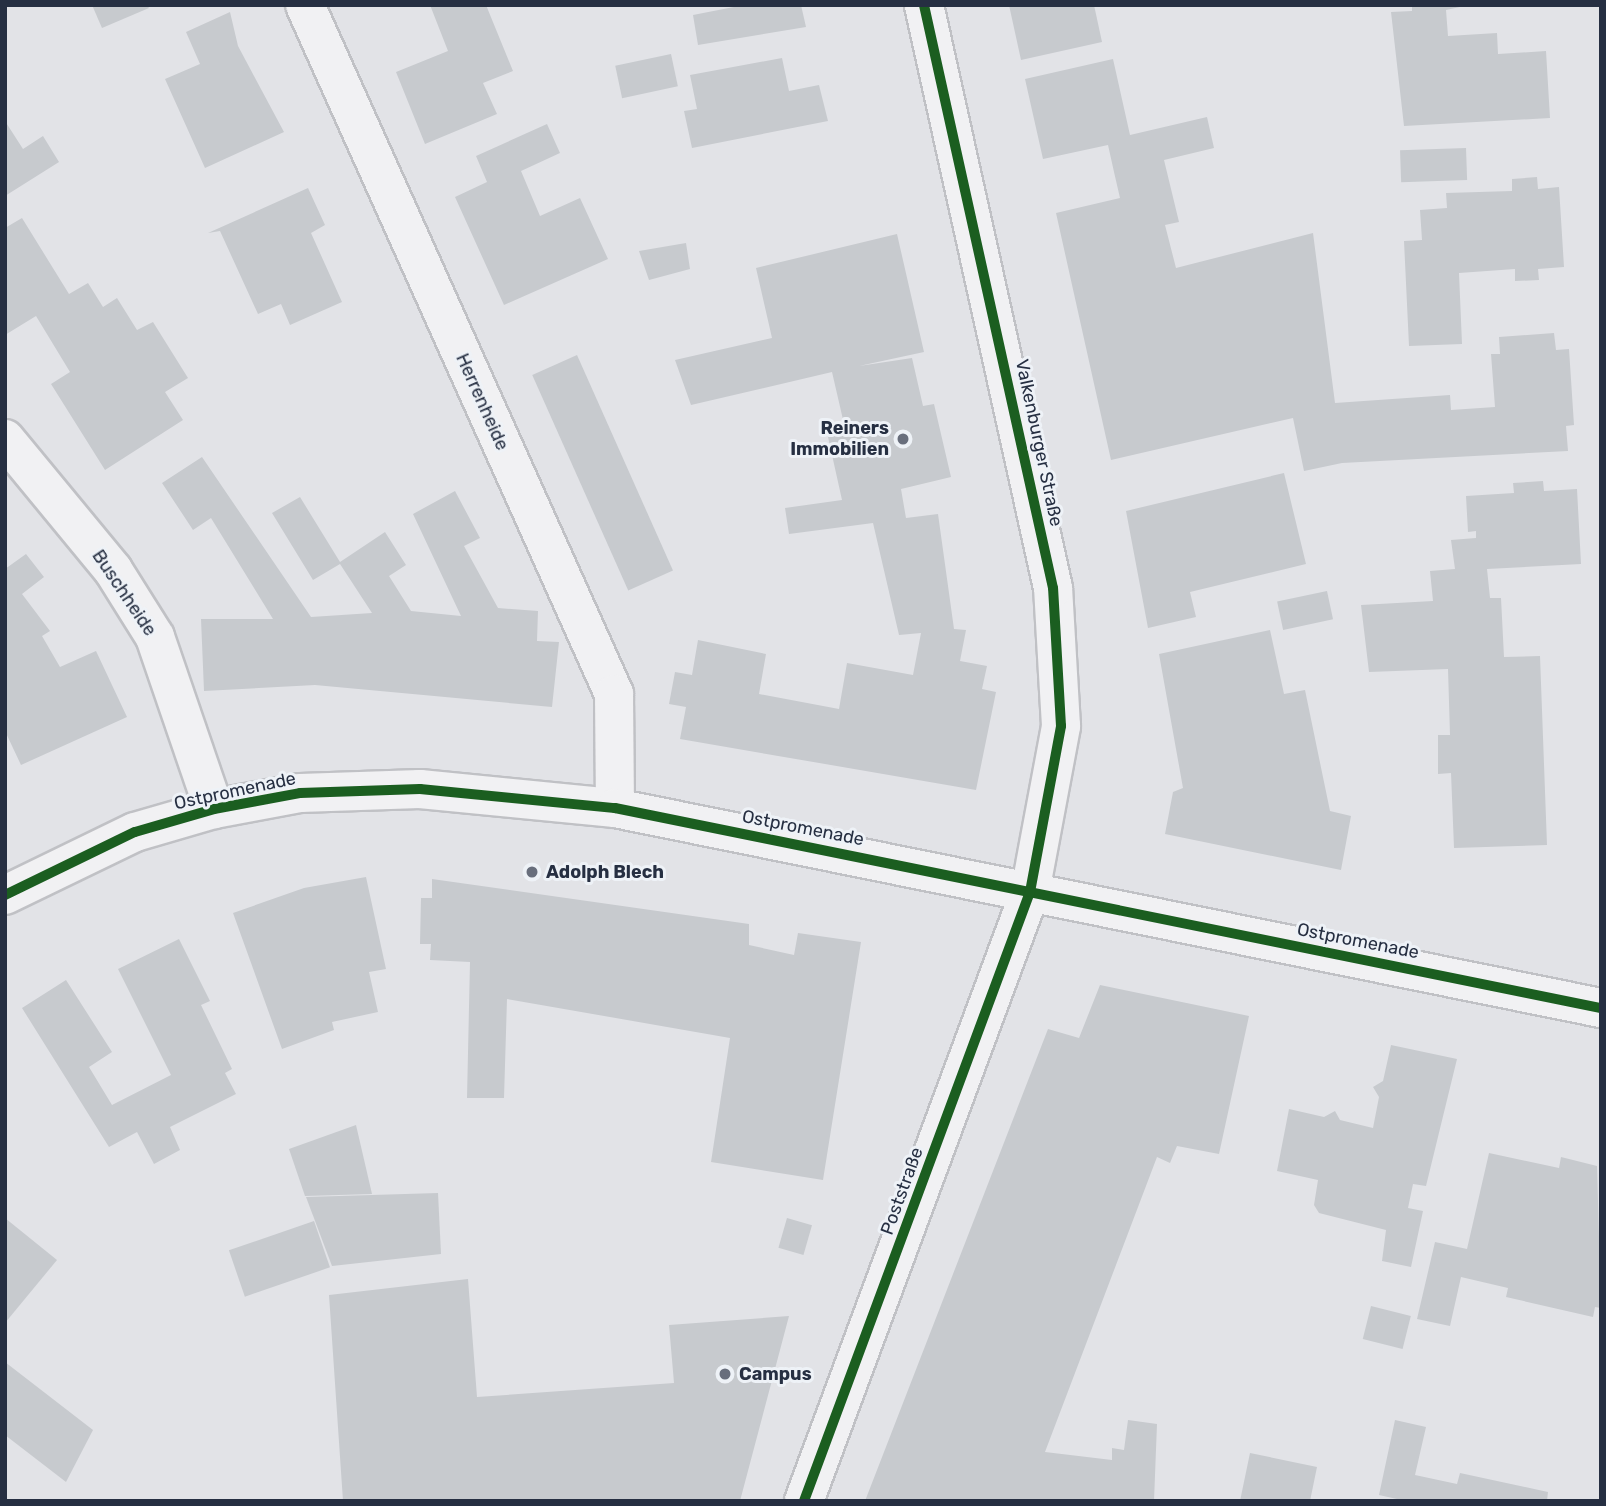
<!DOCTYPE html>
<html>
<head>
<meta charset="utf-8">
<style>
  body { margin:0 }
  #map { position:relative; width:1606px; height:1506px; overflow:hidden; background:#e2e3e7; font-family:Rubik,sans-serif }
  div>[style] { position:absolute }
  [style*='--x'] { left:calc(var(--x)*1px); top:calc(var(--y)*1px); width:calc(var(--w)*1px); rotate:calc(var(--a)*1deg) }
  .building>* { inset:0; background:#c7cace; transform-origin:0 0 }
  .roads { filter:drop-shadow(2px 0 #c0c1c5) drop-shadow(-2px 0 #c0c1c5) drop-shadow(0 2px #c0c1c5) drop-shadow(0 -2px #c0c1c5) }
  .minor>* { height:38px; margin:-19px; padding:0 19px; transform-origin:19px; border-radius:19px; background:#f1f1f3 }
  .cycleway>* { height:10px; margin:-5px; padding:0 5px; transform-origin:5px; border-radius:5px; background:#1b5e20 }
  .dots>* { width:19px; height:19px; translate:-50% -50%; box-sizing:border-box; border:4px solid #eef2f7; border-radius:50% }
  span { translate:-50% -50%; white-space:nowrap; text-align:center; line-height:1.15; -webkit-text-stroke:6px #eef2f7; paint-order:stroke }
  .street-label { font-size:18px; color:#262f42 }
  .poi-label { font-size:18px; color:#262f42; font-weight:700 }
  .right { translate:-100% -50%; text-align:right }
  .left { translate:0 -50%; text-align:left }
  .frame { position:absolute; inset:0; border:7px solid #262f42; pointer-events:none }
</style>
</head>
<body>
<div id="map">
  <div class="building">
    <div style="clip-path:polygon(92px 5px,147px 5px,149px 8px,102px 28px)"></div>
    <div style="clip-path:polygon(430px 5px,486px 5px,513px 71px,483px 83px,497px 114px,425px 144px,396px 72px,448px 51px)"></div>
    <div style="clip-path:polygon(744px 5px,801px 5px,806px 27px,698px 45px,693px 15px)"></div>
    <div style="clip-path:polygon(1009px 5px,1094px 5px,1102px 42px,1021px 60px)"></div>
    <div style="clip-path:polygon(1412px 5px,1469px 5px,1446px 10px,1448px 36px,1497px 33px,1498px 54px,1546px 51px,1550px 118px,1404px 126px,1391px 12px,1412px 11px)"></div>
    <div style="clip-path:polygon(230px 12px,238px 46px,284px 132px,205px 168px,165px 79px,200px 64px,186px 32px)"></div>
    <div style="left:671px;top:54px;width:33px;height:57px;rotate:78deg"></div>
    <div style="clip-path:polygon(782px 58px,789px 91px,819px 85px,828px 121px,692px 148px,684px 111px,697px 109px,690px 75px)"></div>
    <div style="clip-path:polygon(1113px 59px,1130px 135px,1207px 117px,1214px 148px,1164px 160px,1179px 222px,1165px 225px,1176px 268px,1313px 233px,1335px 403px,1450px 395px,1451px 410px,1495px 407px,1491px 354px,1500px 354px,1499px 337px,1554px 333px,1556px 350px,1569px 349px,1574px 425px,1566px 426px,1568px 451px,1342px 463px,1304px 471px,1293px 418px,1111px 460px,1056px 213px,1120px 198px,1114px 172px,1108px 145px,1043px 159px,1025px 79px)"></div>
    <div style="clip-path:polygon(5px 121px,23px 149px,43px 136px,59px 162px,5px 196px)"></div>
    <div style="clip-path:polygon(547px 124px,560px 153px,521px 171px,540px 216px,580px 198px,608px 259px,504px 305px,455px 197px,487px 182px,476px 156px)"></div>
    <div style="left:1466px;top:148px;width:32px;height:66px;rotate:88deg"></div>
    <div style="clip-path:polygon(1537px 177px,1538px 189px,1559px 187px,1564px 267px,1538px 269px,1539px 280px,1515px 281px,1515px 269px,1459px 273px,1462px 344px,1409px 346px,1404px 241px,1422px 240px,1420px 210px,1447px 208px,1446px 193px,1512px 191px,1512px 179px)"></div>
    <div style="clip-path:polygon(308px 188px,325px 225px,311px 233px,342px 302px,290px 325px,281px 304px,258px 314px,220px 231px,208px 233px)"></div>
    <div style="clip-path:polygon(22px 218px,69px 294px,88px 283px,103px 307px,117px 298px,137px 330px,153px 322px,188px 378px,165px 392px,183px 420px,105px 470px,51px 384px,70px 372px,36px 316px,5px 335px,5px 228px)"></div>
    <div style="clip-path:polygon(897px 234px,924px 352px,859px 366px,912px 358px,923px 406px,934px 404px,951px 477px,901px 489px,906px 518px,938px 514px,954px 629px,966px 630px,960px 661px,987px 666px,982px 689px,996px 692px,976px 790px,680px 739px,686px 707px,669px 704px,675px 672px,692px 675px,698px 640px,766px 654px,759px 694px,839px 709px,847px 663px,913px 675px,921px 633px,899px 635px,873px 523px,789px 534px,785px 508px,842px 500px,826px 428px,844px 424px,832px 372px,691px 405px,675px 360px,772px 338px,756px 268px)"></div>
    <div style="clip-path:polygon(686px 243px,690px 269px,649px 280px,639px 251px)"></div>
    <div style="left:577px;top:355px;width:236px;height:49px;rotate:66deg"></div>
    <div style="clip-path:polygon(202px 457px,311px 617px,372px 613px,340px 564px,313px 580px,272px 513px,300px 497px,340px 562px,385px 532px,406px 565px,389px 576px,411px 611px,461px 616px,413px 514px,455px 491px,480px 538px,464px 546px,498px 608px,538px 611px,537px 641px,559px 642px,552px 707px,315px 685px,204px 691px,201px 619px,273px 619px,211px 518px,193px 530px,162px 483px)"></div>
    <div style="clip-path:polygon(1284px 473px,1306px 564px,1190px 592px,1196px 617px,1148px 628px,1126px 511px)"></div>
    <div style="clip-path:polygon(1543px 481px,1544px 491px,1577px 489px,1581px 564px,1487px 569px,1490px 598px,1501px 598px,1504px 657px,1540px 656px,1547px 845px,1454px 848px,1451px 773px,1438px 774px,1438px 735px,1450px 735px,1448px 669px,1369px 672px,1361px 605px,1433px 601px,1430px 571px,1455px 569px,1451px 540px,1476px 538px,1476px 531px,1468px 532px,1466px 496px,1514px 493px,1513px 483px)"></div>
    <div style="clip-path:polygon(26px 554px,44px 577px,22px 594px,50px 631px,42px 636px,60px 667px,96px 651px,127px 717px,21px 765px,5px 731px,5px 569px)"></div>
    <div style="left:1327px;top:591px;width:29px;height:51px;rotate:78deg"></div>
    <div style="clip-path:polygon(1270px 630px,1284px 694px,1305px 690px,1330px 811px,1351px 816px,1341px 870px,1165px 834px,1173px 792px,1183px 788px,1159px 654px)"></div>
    <div style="clip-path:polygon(366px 877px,386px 969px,369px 972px,378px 1012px,332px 1022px,334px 1030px,282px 1049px,233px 913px,304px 888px)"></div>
    <div style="clip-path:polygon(432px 879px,749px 924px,749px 945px,794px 955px,798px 933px,861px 942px,823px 1180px,711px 1162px,730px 1038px,507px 999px,504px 1098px,467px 1098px,470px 962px,430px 960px,431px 944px,420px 944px,421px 898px,432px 898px)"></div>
    <div style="clip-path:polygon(179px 939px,210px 1001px,201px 1005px,232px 1069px,225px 1073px,236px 1094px,170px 1127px,180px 1150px,154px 1164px,137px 1132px,109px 1147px,22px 1008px,66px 980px,112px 1052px,89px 1067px,112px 1105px,171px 1075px,118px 969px)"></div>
    <div style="clip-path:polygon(1100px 985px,1249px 1016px,1219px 1154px,1177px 1146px,1170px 1163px,1157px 1157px,1045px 1452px,1112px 1460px,1112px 1448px,1124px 1450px,1128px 1420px,1157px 1424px,1154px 1501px,865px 1501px,1048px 1029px,1079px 1038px)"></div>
    <div style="clip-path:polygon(1391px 1045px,1457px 1059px,1426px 1186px,1413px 1184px,1408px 1208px,1423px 1211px,1411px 1267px,1382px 1261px,1386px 1230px,1319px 1213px,1314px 1205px,1318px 1180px,1277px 1171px,1289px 1109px,1324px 1117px,1335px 1111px,1340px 1120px,1373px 1128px,1379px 1097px,1373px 1087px,1383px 1081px)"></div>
    <div style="clip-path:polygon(356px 1125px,372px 1194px,305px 1196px,289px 1149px)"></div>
    <div style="clip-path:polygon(1489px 1153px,1559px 1168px,1561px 1157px,1597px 1166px,1601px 1308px,1595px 1307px,1593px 1317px,1506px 1297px,1508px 1288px,1461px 1277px,1450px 1326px,1417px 1319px,1435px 1242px,1467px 1249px)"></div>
    <div style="clip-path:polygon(438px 1193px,441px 1254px,332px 1266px,306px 1197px)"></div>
    <div style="clip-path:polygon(5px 1218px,57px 1260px,5px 1323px)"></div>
    <div style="left:787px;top:1218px;width:26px;height:31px;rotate:16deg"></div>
    <div style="left:314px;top:1221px;width:49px;height:90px;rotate:71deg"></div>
    <div style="clip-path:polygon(468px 1279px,477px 1397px,674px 1383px,669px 1325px,789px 1316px,740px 1501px,343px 1501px,329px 1295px)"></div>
    <div style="left:1371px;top:1306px;width:41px;height:34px;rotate:14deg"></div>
    <div style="clip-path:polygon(5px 1362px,93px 1430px,66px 1482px,5px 1435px)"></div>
    <div style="clip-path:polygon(1395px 1420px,1426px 1427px,1415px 1475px,1457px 1484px,1460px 1473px,1548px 1492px,1547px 1501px,1406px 1501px,1379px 1495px)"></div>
    <div style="clip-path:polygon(1250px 1453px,1317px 1467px,1310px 1501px,1240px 1501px)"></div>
  </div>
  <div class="roads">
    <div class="minor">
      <div style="--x:305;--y:5;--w:755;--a:65.84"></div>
      <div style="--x:614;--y:694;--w:114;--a:89.5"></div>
      <div style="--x:5;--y:439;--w:170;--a:50.5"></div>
      <div style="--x:113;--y:570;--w:79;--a:57.9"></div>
      <div style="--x:155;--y:637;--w:182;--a:71.1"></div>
      <div style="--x:5;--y:895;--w:144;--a:-25.9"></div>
      <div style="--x:135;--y:832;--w:82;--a:-16.2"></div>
      <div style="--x:214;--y:809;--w:87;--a:-10.5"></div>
      <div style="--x:300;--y:793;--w:120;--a:-1.9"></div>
      <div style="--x:420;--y:789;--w:196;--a:5.6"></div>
      <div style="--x:615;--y:808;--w:1006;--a:11.47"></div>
      <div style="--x:804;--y:1501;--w:650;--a:-69.64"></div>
      <div style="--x:1030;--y:892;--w:169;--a:-79.4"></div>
      <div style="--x:1061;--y:726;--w:138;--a:-93.3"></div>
      <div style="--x:1053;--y:588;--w:597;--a:-102.48"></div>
    </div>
  </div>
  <div class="cycleway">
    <div style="--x:5;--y:895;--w:144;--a:-25.9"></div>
    <div style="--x:135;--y:832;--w:82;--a:-16.2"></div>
    <div style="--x:214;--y:809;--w:87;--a:-10.5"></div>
    <div style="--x:300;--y:793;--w:120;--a:-1.9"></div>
    <div style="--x:420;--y:789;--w:196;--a:5.6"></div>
    <div style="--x:615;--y:808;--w:1006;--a:11.47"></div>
    <div style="--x:804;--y:1501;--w:650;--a:-69.64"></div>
    <div style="--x:1030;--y:892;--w:169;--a:-79.4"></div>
    <div style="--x:1061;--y:726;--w:138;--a:-93.3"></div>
    <div style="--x:1053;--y:588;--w:597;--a:-102.48"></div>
  </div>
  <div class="dots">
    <div style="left:903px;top:439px;background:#686e7c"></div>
    <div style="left:532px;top:872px;background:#686e7c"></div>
    <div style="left:725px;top:1374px;background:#686e7c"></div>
  </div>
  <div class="street-label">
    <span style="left:482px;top:402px;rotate:66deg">Herrenheide</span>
    <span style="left:1039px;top:443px;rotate:78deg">Valkenburger Straße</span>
    <span style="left:124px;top:593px;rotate:56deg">Buschheide</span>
    <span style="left:235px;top:791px;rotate:-12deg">Ostpromenade</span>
    <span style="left:803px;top:828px;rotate:11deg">Ostpromenade</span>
    <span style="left:1358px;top:941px;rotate:11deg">Ostpromenade</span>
    <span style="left:902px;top:1191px;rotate:-70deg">Poststraße</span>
  </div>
  <div class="poi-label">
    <span class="right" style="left:889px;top:439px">Reiners<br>Immobilien</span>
    <span class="left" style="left:546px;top:872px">Adolph Blech</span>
    <span class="left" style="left:739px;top:1374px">Campus</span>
  </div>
  <div class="frame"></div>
</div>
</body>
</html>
